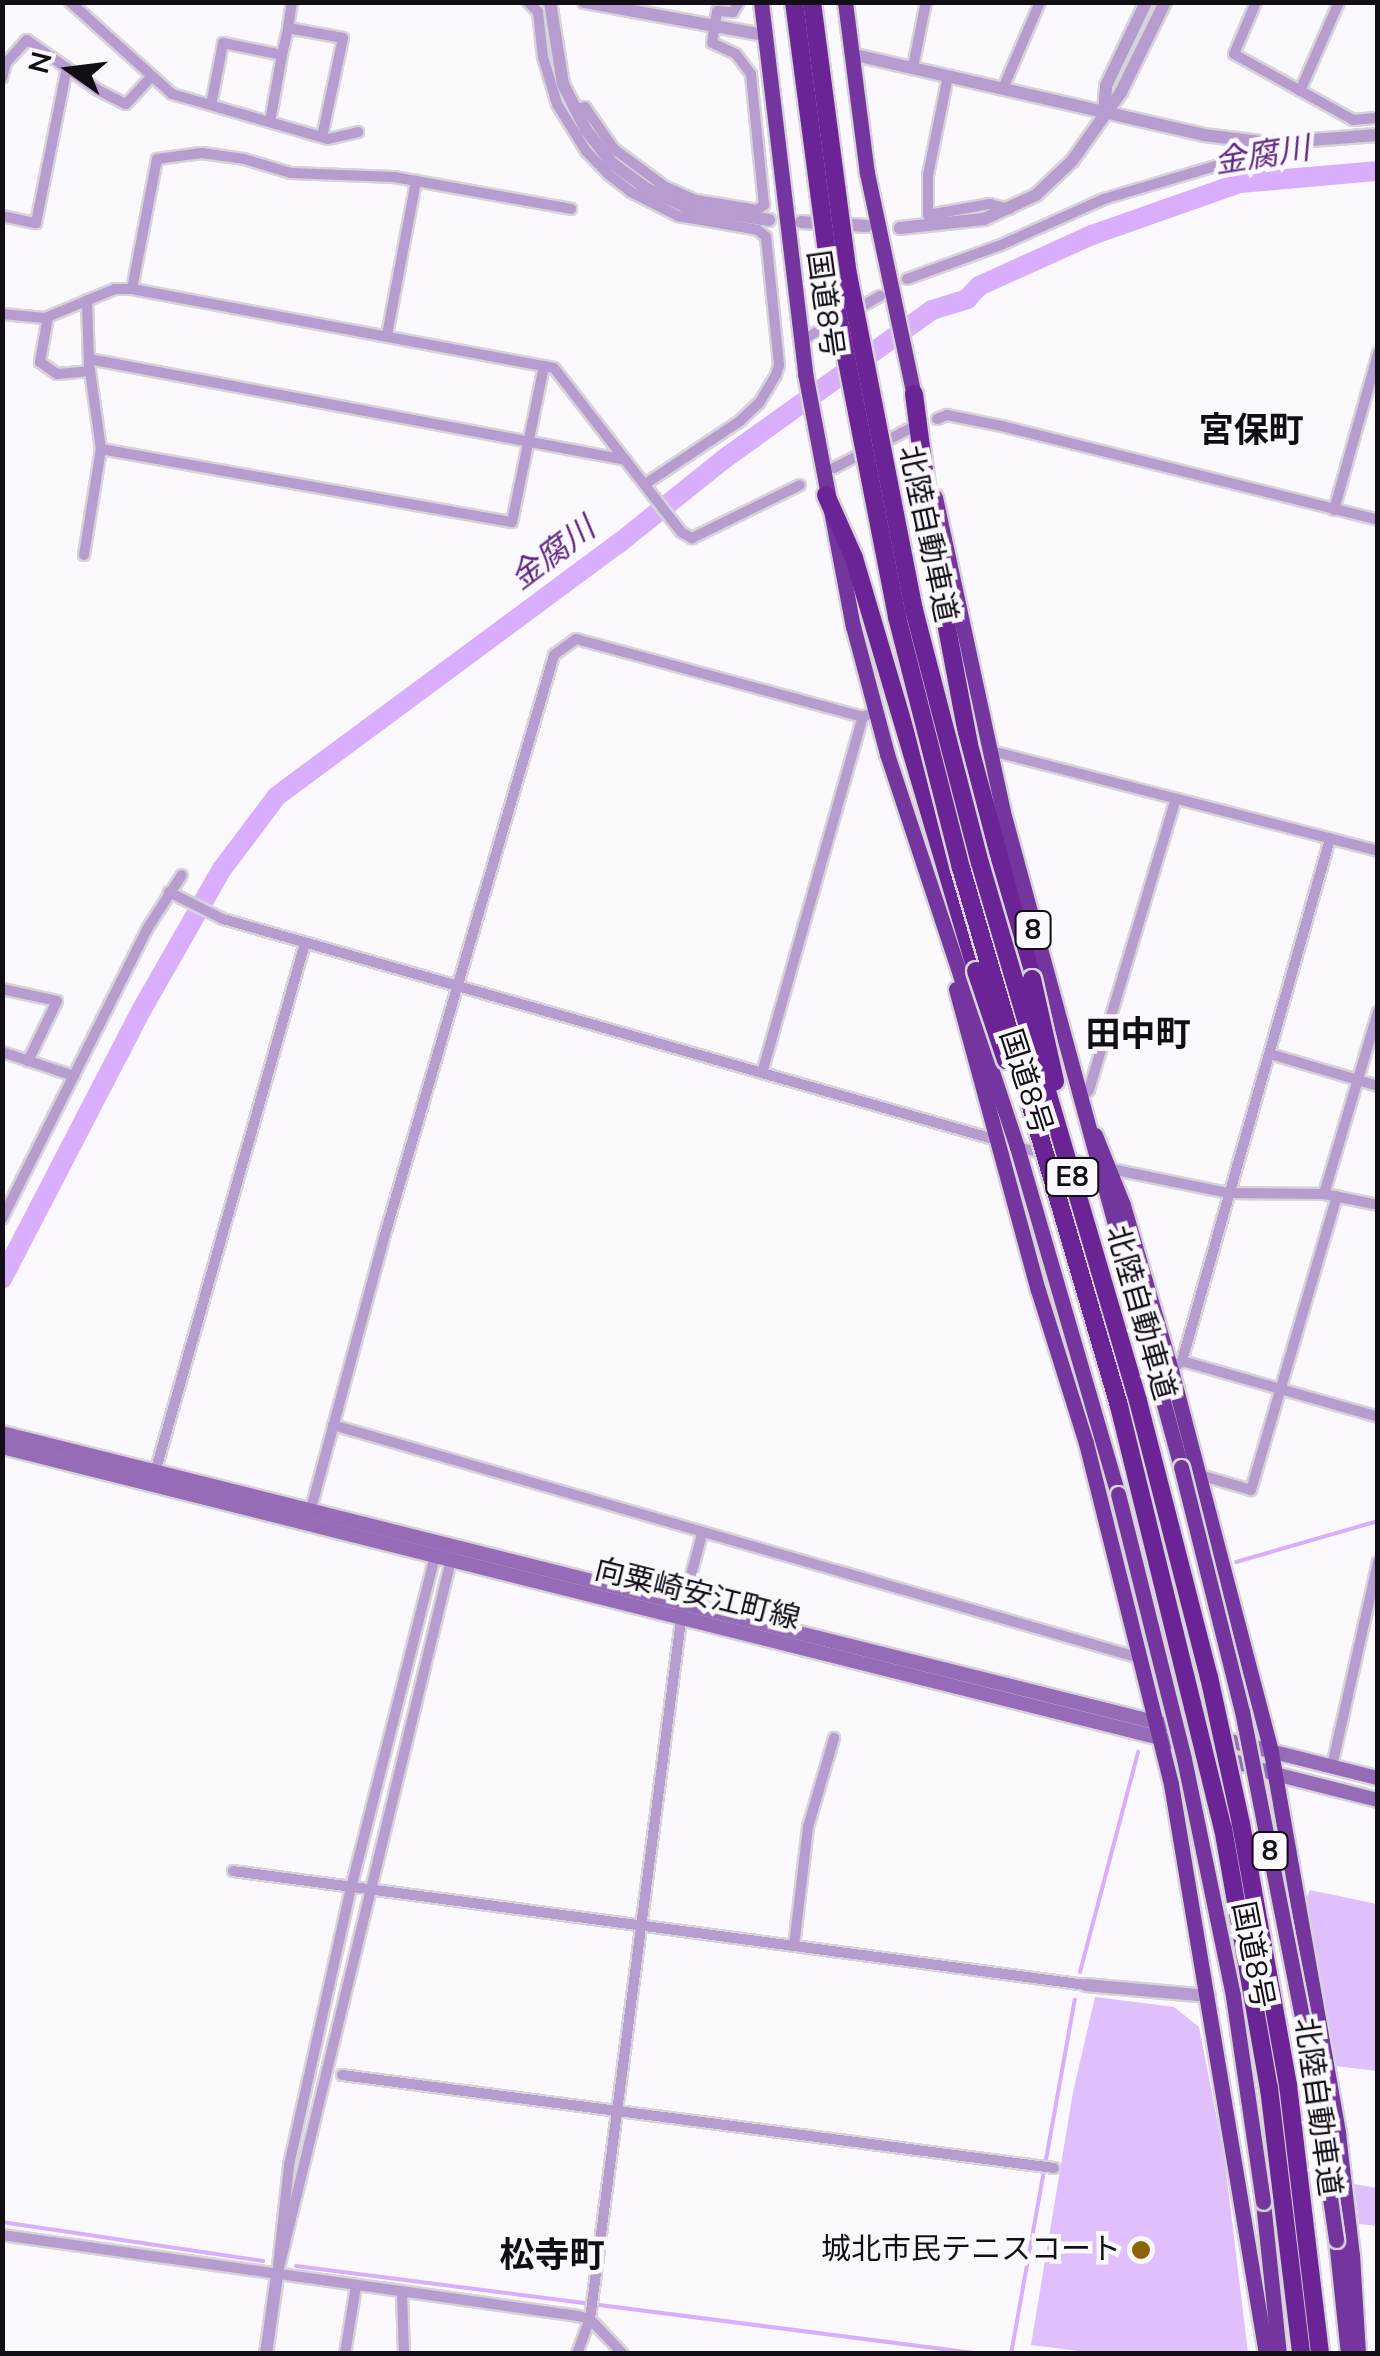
<!DOCTYPE html>
<html>
<head>
<meta charset="utf-8">
<style>
  body { margin:0 }
  #map { position:relative; width:1380px; height:2356px; overflow:hidden; background:#fcf9fe; font-family:"Nunito Sans","Noto Sans JP",sans-serif }
  div>[style] { position:absolute }
  [style*='--x'] { left:calc(var(--x)*1px); top:calc(var(--y)*1px); width:calc(var(--w)*1px); rotate:calc(var(--a)*1deg) }
  .green>* { inset:0; background:#dfbffc }
  .stream>* { height:4px; margin:-2px; padding:0 2px; transform-origin:2px; border-radius:2px; background:#d8aefd }
  .river>* { height:20px; margin:-10px; padding:0 10px; transform-origin:10px; border-radius:10px; background:#d8aefd }
  .roads { filter:drop-shadow(2px 0 #d7d3d9) drop-shadow(-2px 0 #d7d3d9) drop-shadow(0 2px #d7d3d9) drop-shadow(0 -2px #d7d3d9) }
  .minor>* { height:10px; margin:-5px; padding:0 5px; transform-origin:5px; border-radius:5px; background:#b79cd0 }
  .tertiary>* { height:12px; margin:-6px; padding:0 6px; transform-origin:6px; border-radius:6px; background:#b79cd0 }
  .secondary>* { height:14px; margin:-7px; padding:0 7px; transform-origin:7px; border-radius:7px; background:#966cb8 }
  .trunk>* { height:15px; margin:-7.5px; padding:0 7.5px; transform-origin:7.5px; border-radius:7.5px; background:#74369e }
  .motorway>* { height:18px; margin:-9px; padding:0 9px; transform-origin:9px; border-radius:9px; background:#6a2496 }
  .bridges { filter:drop-shadow(2px 0 #d7d3d9) drop-shadow(-2px 0 #d7d3d9) drop-shadow(0 2px #d7d3d9) drop-shadow(0 -2px #d7d3d9) }
  .trunk-bridge>* { height:15px; margin:-7.5px; padding:0 7.5px; transform-origin:7.5px; border-radius:7.5px; background:#74369e }
  .motorway-bridge>* { height:18px; margin:-9px; padding:0 9px; transform-origin:9px; border-radius:9px; background:#6a2496 }
  .dots>* { width:28px; height:28px; translate:-50% -50%; box-sizing:border-box; border:5px solid #fcf9fe; border-radius:50% }
  span { translate:-50% -50%; white-space:nowrap; text-align:center; line-height:1.15; -webkit-text-stroke:9px #fcf9fe; paint-order:stroke }
  .shield-label span { padding:2px 8px; background:#fcf9fe; border:2px solid; border-radius:8px; -webkit-text-stroke-width:0 }
  .shield-label { font-size:28px; color:#130e16; font-weight:700 }
  .street-label { font-size:30px; color:#130e16 }
  .poi-label { font-size:30px; color:#130e16 }
  .right { translate:-100% -50%; text-align:right }
  .water-label { font-size:32px; color:#5e2882; font-style:italic }
  .quarter-label { font-size:35px; color:#130e16; font-weight:700 }
  .frame { position:absolute; inset:0; border:5px solid #130e16; pointer-events:none }
  .north { position:absolute; left:20px; top:20px; width:100px; height:100px; -webkit-text-stroke:8px #fcf9fe; paint-order:stroke; rotate:284deg; font-size:28px; font-weight:700; line-height:40px; text-align:center; color:#130e16 }
  .north::after { content:''; display:block; margin:auto; width:35px; height:45px; background:#130e16; clip-path:polygon(50% 0,100% 100%,50% 72%,0 100%) }
</style>
</head>
<body>
<div id="map">
  <div class="green">
    <div style="clip-path:polygon(1310px 1890px,1377px 1904px,1377px 2071px,1336px 2066px,1306px 1899px)"></div>
    <div style="clip-path:polygon(1095px 1997px,1174px 2007px,1199px 2027px,1224px 2155px,1248px 2353px,1102px 2354px,1031px 2345px,1073px 2092px)"></div>
    <div style="clip-path:polygon(1354px 2184px,1377px 2188px,1377px 2226px,1359px 2224px)"></div>
  </div>
  <div class="stream">
    <div style="--x:1236;--y:1562;--w:148;--a:-16.1"></div>
    <div style="--x:1080;--y:1972;--w:228;--a:-75.2"></div>
    <div style="--x:2;--y:2222;--w:264;--a:8.5"></div>
    <div style="--x:296;--y:2266;--w:691;--a:7.32"></div>
    <div style="--x:1011;--y:2354;--w:360;--a:-79.8"></div>
  </div>
  <div class="river">
    <div style="--x:2;--y:1279;--w:304;--a:-62.6"></div>
    <div style="--x:142;--y:1009;--w:161;--a:-60.3"></div>
    <div style="--x:222;--y:869;--w:91;--a:-53"></div>
    <div style="--x:277;--y:796;--w:424;--a:-36.5"></div>
    <div style="--x:618;--y:544;--w:136;--a:-38.7"></div>
    <div style="--x:724;--y:459;--w:256;--a:-35.6"></div>
    <div style="--x:932;--y:310;--w:37;--a:-17"></div>
    <div style="--x:967;--y:299;--w:18;--a:-47"></div>
    <div style="--x:979;--y:286;--w:124;--a:-24.3"></div>
    <div style="--x:1092;--y:235;--w:157;--a:-19.4"></div>
    <div style="--x:1240;--y:183;--w:139;--a:-5"></div>
  </div>
  <div class="roads">
    <div class="minor">
      <div style="--x:70;--y:2;--w:137;--a:42"></div>
      <div style="--x:172;--y:94;--w:162;--a:16.1"></div>
      <div style="--x:328;--y:139;--w:31;--a:-13"></div>
      <div style="--x:292;--y:2;--w:26;--a:99"></div>
      <div style="--x:288;--y:28;--w:56;--a:10.3"></div>
      <div style="--x:343;--y:38;--w:101;--a:102"></div>
      <div style="--x:528;--y:2;--w:14;--a:45"></div>
      <div style="--x:538;--y:12;--w:45;--a:83.7"></div>
      <div style="--x:543;--y:57;--w:49;--a:73.4"></div>
      <div style="--x:557;--y:104;--w:55;--a:58.3"></div>
      <div style="--x:586;--y:151;--w:32;--a:46"></div>
      <div style="--x:608;--y:174;--w:29;--a:38"></div>
      <div style="--x:631;--y:192;--w:53;--a:27.1"></div>
      <div style="--x:678;--y:216;--w:81;--a:9.9"></div>
      <div style="--x:758;--y:230;--w:11;--a:41"></div>
      <div style="--x:766;--y:237;--w:129;--a:84.2"></div>
      <div style="--x:779;--y:365;--w:10;--a:107"></div>
      <div style="--x:776;--y:375;--w:33;--a:121"></div>
      <div style="--x:759;--y:403;--w:26;--a:137"></div>
      <div style="--x:740;--y:421;--w:114;--a:146.4"></div>
      <div style="--x:1256;--y:2;--w:56;--a:112.9"></div>
      <div style="--x:1234;--y:54;--w:136;--a:29"></div>
      <div style="--x:1353;--y:120;--w:25;--a:-5"></div>
      <div style="--x:282;--y:55;--w:28;--a:-77"></div>
      <div style="--x:913;--y:67;--w:66;--a:-78.7"></div>
      <div style="--x:948;--y:76;--w:101;--a:101.4"></div>
      <div style="--x:928;--y:175;--w:40;--a:90"></div>
      <div style="--x:928;--y:215;--w:63;--a:-10.1"></div>
      <div style="--x:990;--y:204;--w:20;--a:15"></div>
      <div style="--x:2;--y:78;--w:16;--a:-75"></div>
      <div style="--x:6;--y:63;--w:31;--a:-48"></div>
      <div style="--x:27;--y:40;--w:87;--a:35.2"></div>
      <div style="--x:98;--y:90;--w:31;--a:27"></div>
      <div style="--x:126;--y:104;--w:38;--a:-47"></div>
      <div style="--x:1004;--y:86;--w:91;--a:-66.8"></div>
      <div style="--x:1300;--y:91;--w:97;--a:-66.3"></div>
      <div style="--x:211;--y:105;--w:63;--a:-79"></div>
      <div style="--x:223;--y:43;--w:60;--a:11.5"></div>
      <div style="--x:282;--y:55;--w:68;--a:100.2"></div>
      <div style="--x:574;--y:109;--w:11;--a:-10"></div>
      <div style="--x:585;--y:107;--w:51;--a:55.4"></div>
      <div style="--x:614;--y:149;--w:62;--a:36.5"></div>
      <div style="--x:664;--y:186;--w:35;--a:24"></div>
      <div style="--x:696;--y:200;--w:62;--a:9.3"></div>
      <div style="--x:757;--y:210;--w:9;--a:-36"></div>
      <div style="--x:764;--y:205;--w:132;--a:-95.7"></div>
      <div style="--x:751;--y:74;--w:25;--a:-127"></div>
      <div style="--x:736;--y:54;--w:26;--a:-155"></div>
      <div style="--x:712;--y:43;--w:32;--a:-81"></div>
      <div style="--x:717;--y:11;--w:16;--a:4"></div>
      <div style="--x:733;--y:12;--w:12;--a:-59"></div>
      <div style="--x:2;--y:216;--w:35;--a:12"></div>
      <div style="--x:36;--y:223;--w:158;--a:-78.7"></div>
      <div style="--x:907;--y:279;--w:100;--a:-19.9"></div>
      <div style="--x:1001;--y:245;--w:113;--a:-24.1"></div>
      <div style="--x:1104;--y:199;--w:162;--a:-16.5"></div>
      <div style="--x:1259;--y:153;--w:14;--a:-45"></div>
      <div style="--x:132;--y:289;--w:132;--a:-79.1"></div>
      <div style="--x:157;--y:159;--w:45;--a:-7.6"></div>
      <div style="--x:202;--y:153;--w:42;--a:8.1"></div>
      <div style="--x:244;--y:159;--w:49;--a:16.6"></div>
      <div style="--x:291;--y:173;--w:103;--a:2.2"></div>
      <div style="--x:394;--y:177;--w:180;--a:10.2"></div>
      <div style="--x:2;--y:314;--w:43;--a:5.3"></div>
      <div style="--x:45;--y:318;--w:76;--a:-22.5"></div>
      <div style="--x:115;--y:289;--w:17;--a:0"></div>
      <div style="--x:132;--y:289;--w:429;--a:10.6"></div>
      <div style="--x:554;--y:368;--w:207;--a:52.2"></div>
      <div style="--x:681;--y:532;--w:13;--a:29"></div>
      <div style="--x:692;--y:538;--w:120;--a:-26.1"></div>
      <div style="--x:48;--y:317;--w:46;--a:100.1"></div>
      <div style="--x:40;--y:362;--w:21;--a:35"></div>
      <div style="--x:57;--y:374;--w:33;--a:-5"></div>
      <div style="--x:387;--y:335;--w:157;--a:-79.3"></div>
      <div style="--x:808;--y:337;--w:83;--a:-29.7"></div>
      <div style="--x:89;--y:359;--w:546;--a:10.65"></div>
      <div style="--x:937;--y:419;--w:11;--a:-22"></div>
      <div style="--x:947;--y:415;--w:60;--a:11.5"></div>
      <div style="--x:1006;--y:427;--w:383;--a:14"></div>
      <div style="--x:101;--y:449;--w:417;--a:10.1"></div>
      <div style="--x:512;--y:522;--w:159;--a:-78.4"></div>
      <div style="--x:834;--y:468;--w:87;--a:-27.5"></div>
      <div style="--x:1334;--y:510;--w:163;--a:-74.3"></div>
      <div style="--x:84;--y:555;--w:107;--a:-80.9"></div>
      <div style="--x:101;--y:449;--w:86;--a:-98"></div>
      <div style="--x:89;--y:364;--w:64;--a:-91.8"></div>
      <div style="--x:988;--y:750;--w:403;--a:14.5"></div>
      <div style="--x:169;--y:892;--w:60;--a:26.6"></div>
      <div style="--x:223;--y:919;--w:805;--a:15.94"></div>
      <div style="--x:2;--y:989;--w:56;--a:12.3"></div>
      <div style="--x:57;--y:1001;--w:67;--a:115.8"></div>
      <div style="--x:2;--y:1052;--w:76;--a:18.4"></div>
      <div style="--x:1270;--y:1054;--w:113;--a:16.5"></div>
      <div style="--x:762;--y:1073;--w:370;--a:-74.2"></div>
      <div style="--x:1079;--y:1099;--w:13;--a:-42"></div>
      <div style="--x:1089;--y:1090;--w:304;--a:-73.4"></div>
      <div style="--x:1017;--y:1147;--w:81;--a:13.5"></div>
      <div style="--x:1111;--y:1169;--w:119;--a:11.6"></div>
      <div style="--x:1228;--y:1193;--w:96;--a:0.6"></div>
      <div style="--x:1324;--y:1194;--w:55;--a:11.5"></div>
      <div style="--x:1324;--y:1194;--w:190;--a:-73.5"></div>
      <div style="--x:2;--y:1219;--w:324;--a:-63.4"></div>
      <div style="--x:147;--y:929;--w:64;--a:-57.1"></div>
      <div style="--x:1182;--y:1361;--w:204;--a:15.9"></div>
      <div style="--x:1171;--y:1370;--w:14;--a:-39"></div>
      <div style="--x:1182;--y:1361;--w:543;--a:-74.17"></div>
      <div style="--x:333;--y:1425;--w:843;--a:16.11"></div>
      <div style="--x:1200;--y:1475;--w:53;--a:16.4"></div>
      <div style="--x:1251;--y:1490;--w:306;--a:-73.7"></div>
      <div style="--x:154;--y:1476;--w:554;--a:-74.18"></div>
      <div style="--x:309;--y:1516;--w:288;--a:-74.9"></div>
      <div style="--x:384;--y:1238;--w:607;--a:-73.74"></div>
      <div style="--x:554;--y:655;--w:27;--a:-36"></div>
      <div style="--x:576;--y:639;--w:297;--a:15.2"></div>
      <div style="--x:863;--y:717;--w:14;--a:-25"></div>
      <div style="--x:447;--y:1544;--w:16;--a:76"></div>
      <div style="--x:451;--y:1560;--w:737;--a:103.66"></div>
      <div style="--x:277;--y:2276;--w:112;--a:-83.8"></div>
      <div style="--x:289;--y:2165;--w:284;--a:-77.4"></div>
      <div style="--x:351;--y:1888;--w:343;--a:-75.8"></div>
      <div style="--x:435;--y:1555;--w:16;--a:-43"></div>
      <div style="--x:1332;--y:1766;--w:209;--a:-77.3"></div>
      <div style="--x:233;--y:1871;--w:861;--a:7.61"></div>
      <div style="--x:794;--y:1946;--w:120;--a:-83.3"></div>
      <div style="--x:808;--y:1827;--w:93;--a:-73.7"></div>
      <div style="--x:342;--y:2075;--w:718;--a:7.44"></div>
      <div style="--x:2;--y:2235;--w:582;--a:8"></div>
      <div style="--x:578;--y:2316;--w:12;--a:14"></div>
      <div style="--x:590;--y:2319;--w:48;--a:46.7"></div>
      <div style="--x:402;--y:2293;--w:61;--a:88.1"></div>
      <div style="--x:345;--y:2354;--w:69;--a:-80.8"></div>
      <div style="--x:577;--y:2354;--w:37;--a:-70"></div>
      <div style="--x:590;--y:2319;--w:720;--a:-82.58"></div>
      <div style="--x:683;--y:1605;--w:73;--a:-75"></div>
    </div>
    <div class="tertiary">
      <div style="--x:550;--y:2;--w:83;--a:81"></div>
      <div style="--x:563;--y:84;--w:51;--a:63.4"></div>
      <div style="--x:586;--y:130;--w:42;--a:51.8"></div>
      <div style="--x:612;--y:163;--w:44;--a:36.6"></div>
      <div style="--x:647;--y:189;--w:46;--a:24.3"></div>
      <div style="--x:689;--y:208;--w:81;--a:8.5"></div>
      <div style="--x:584;--y:2;--w:183;--a:10.4"></div>
      <div style="--x:851;--y:54;--w:362;--a:12.9"></div>
      <div style="--x:1204;--y:135;--w:65;--a:7"></div>
      <div style="--x:1269;--y:143;--w:109;--a:-4.2"></div>
      <div style="--x:1104;--y:111;--w:25;--a:-85"></div>
      <div style="--x:1106;--y:86;--w:93;--a:-64.5"></div>
      <div style="--x:801;--y:222;--w:66;--a:3.5"></div>
      <div style="--x:900;--y:228;--w:84;--a:-6.1"></div>
      <div style="--x:984;--y:219;--w:57;--a:-24.8"></div>
      <div style="--x:1036;--y:195;--w:50;--a:-43.4"></div>
      <div style="--x:1072;--y:161;--w:85;--a:-54.6"></div>
      <div style="--x:1121;--y:92;--w:100;--a:-63.9"></div>
      <div style="--x:1086;--y:1985;--w:123;--a:5.1"></div>
      <div style="--x:266;--y:2354;--w:79;--a:-82"></div>
    </div>
    <div class="secondary">
      <div style="--x:2;--y:1433;--w:1419;--a:14.08"></div>
      <div style="--x:2;--y:1447;--w:1194;--a:14.11"></div>
      <div style="--x:1160;--y:1738;--w:121;--a:17.4"></div>
      <div style="--x:1275;--y:1774;--w:106;--a:14.2"></div>
    </div>
    <div class="trunk">
      <div style="--x:761;--y:2;--w:374;--a:83.2"></div>
      <div style="--x:805;--y:373;--w:258;--a:79.3"></div>
      <div style="--x:853;--y:626;--w:132;--a:75.1"></div>
      <div style="--x:887;--y:754;--w:414;--a:71.7"></div>
      <div style="--x:1017;--y:1147;--w:361;--a:73.8"></div>
      <div style="--x:845;--y:2;--w:172;--a:82.7"></div>
      <div style="--x:867;--y:173;--w:238;--a:78.1"></div>
      <div style="--x:935;--y:497;--w:322;--a:77.8"></div>
      <div style="--x:1003;--y:812;--w:679;--a:74.8"></div>
      <div style="--x:956;--y:989;--w:312;--a:74.8"></div>
      <div style="--x:1038;--y:1290;--w:160;--a:72.6"></div>
      <div style="--x:1086;--y:1443;--w:351;--a:76"></div>
      <div style="--x:1171;--y:1784;--w:578;--a:80.54"></div>
      <div style="--x:1095;--y:1135;--w:75;--a:68.2"></div>
      <div style="--x:1123;--y:1205;--w:172;--a:73.8"></div>
      <div style="--x:1171;--y:1370;--w:395;--a:75.3"></div>
      <div style="--x:1271;--y:1752;--w:387;--a:80"></div>
      <div style="--x:1338;--y:2133;--w:123;--a:83.5"></div>
      <div style="--x:1352;--y:2255;--w:99;--a:86.5"></div>
      <div style="--x:1263;--y:2202;--w:153;--a:84"></div>
      <div style="--x:1336;--y:2240;--w:115;--a:84"></div>
    </div>
    <div class="motorway">
      <div style="--x:914;--y:394;--w:199;--a:82.5"></div>
      <div style="--x:940;--y:591;--w:157;--a:79.3"></div>
      <div style="--x:969;--y:745;--w:242;--a:74.9"></div>
      <div style="--x:826;--y:495;--w:69;--a:66"></div>
      <div style="--x:854;--y:558;--w:431;--a:73.5"></div>
    </div>
  </div>
  <div class="bridges">
    <div class="trunk-bridge">
      <div style="--x:1181;--y:1467;--w:252;--a:76"></div>
      <div style="--x:1242;--y:1711;--w:349;--a:78.9"></div>
      <div style="--x:1309;--y:2054;--w:188;--a:81.7"></div>
      <div style="--x:1118;--y:1494;--w:273;--a:76"></div>
      <div style="--x:1184;--y:1759;--w:242;--a:78.3"></div>
      <div style="--x:1233;--y:1996;--w:208;--a:81.7"></div>
    </div>
    <div class="motorway-bridge">
      <div style="--x:794;--y:2;--w:275;--a:82.5"></div>
      <div style="--x:830;--y:275;--w:349;--a:78.9"></div>
      <div style="--x:897;--y:617;--w:259;--a:75.7"></div>
      <div style="--x:961;--y:868;--w:561;--a:73.63"></div>
      <div style="--x:1119;--y:1406;--w:435;--a:76.2"></div>
      <div style="--x:1223;--y:1828;--w:264;--a:80"></div>
      <div style="--x:1269;--y:2088;--w:268;--a:83.1"></div>
      <div style="--x:812;--y:2;--w:274;--a:82.5"></div>
      <div style="--x:848;--y:274;--w:342;--a:78.9"></div>
      <div style="--x:914;--y:610;--w:261;--a:75.4"></div>
      <div style="--x:980;--y:863;--w:561;--a:73.63"></div>
      <div style="--x:1138;--y:1401;--w:285;--a:75.6"></div>
      <div style="--x:1209;--y:1677;--w:150;--a:77.7"></div>
      <div style="--x:1241;--y:1824;--w:265;--a:79.8"></div>
      <div style="--x:1288;--y:2085;--w:271;--a:83.2"></div>
      <div style="--x:976;--y:971;--w:94;--a:71.4"></div>
      <div style="--x:1032;--y:979;--w:105;--a:77.3"></div>
    </div>
  </div>
  <div class="dots">
    <div style="left:1141px;top:2250px;background:#8d6307"></div>
  </div>
  <div class="shield-label">
    <span style="left:1033px;top:930px">8</span>
    <span style="left:1072px;top:1177px">E8</span>
    <span style="left:1270px;top:1851px">8</span>
  </div>
  <div class="street-label">
    <span style="left:824px;top:304px;rotate:82deg">国道8号</span>
    <span style="left:927px;top:534px;rotate:78deg">北陸自動車道</span>
    <span style="left:1025px;top:1082px;rotate:72deg">国道8号</span>
    <span style="left:1140px;top:1313px;rotate:74deg">北陸自動車道</span>
    <span style="left:697px;top:1595px;rotate:14deg">向粟崎安江町線</span>
    <span style="left:1252px;top:1955px;rotate:79deg">国道8号</span>
    <span style="left:1317px;top:2107px;rotate:82deg">北陸自動車道</span>
  </div>
  <div class="poi-label">
    <span class="right" style="left:1121px;top:2250px">城北市民テニスコート</span>
  </div>
  <div class="water-label">
    <span style="left:1262px;top:156px;rotate:-9deg">金腐川</span>
    <span style="left:553px;top:554px;rotate:-37deg">金腐川</span>
  </div>
  <div class="quarter-label">
    <span style="left:1251px;top:431px">宮保町</span>
    <span style="left:1138px;top:1035px">田中町</span>
    <span style="left:552px;top:2256px">松寺町</span>
  </div>
  <div class="frame"></div>
  <div class="north">N</div>
</div>
</body>
</html>
